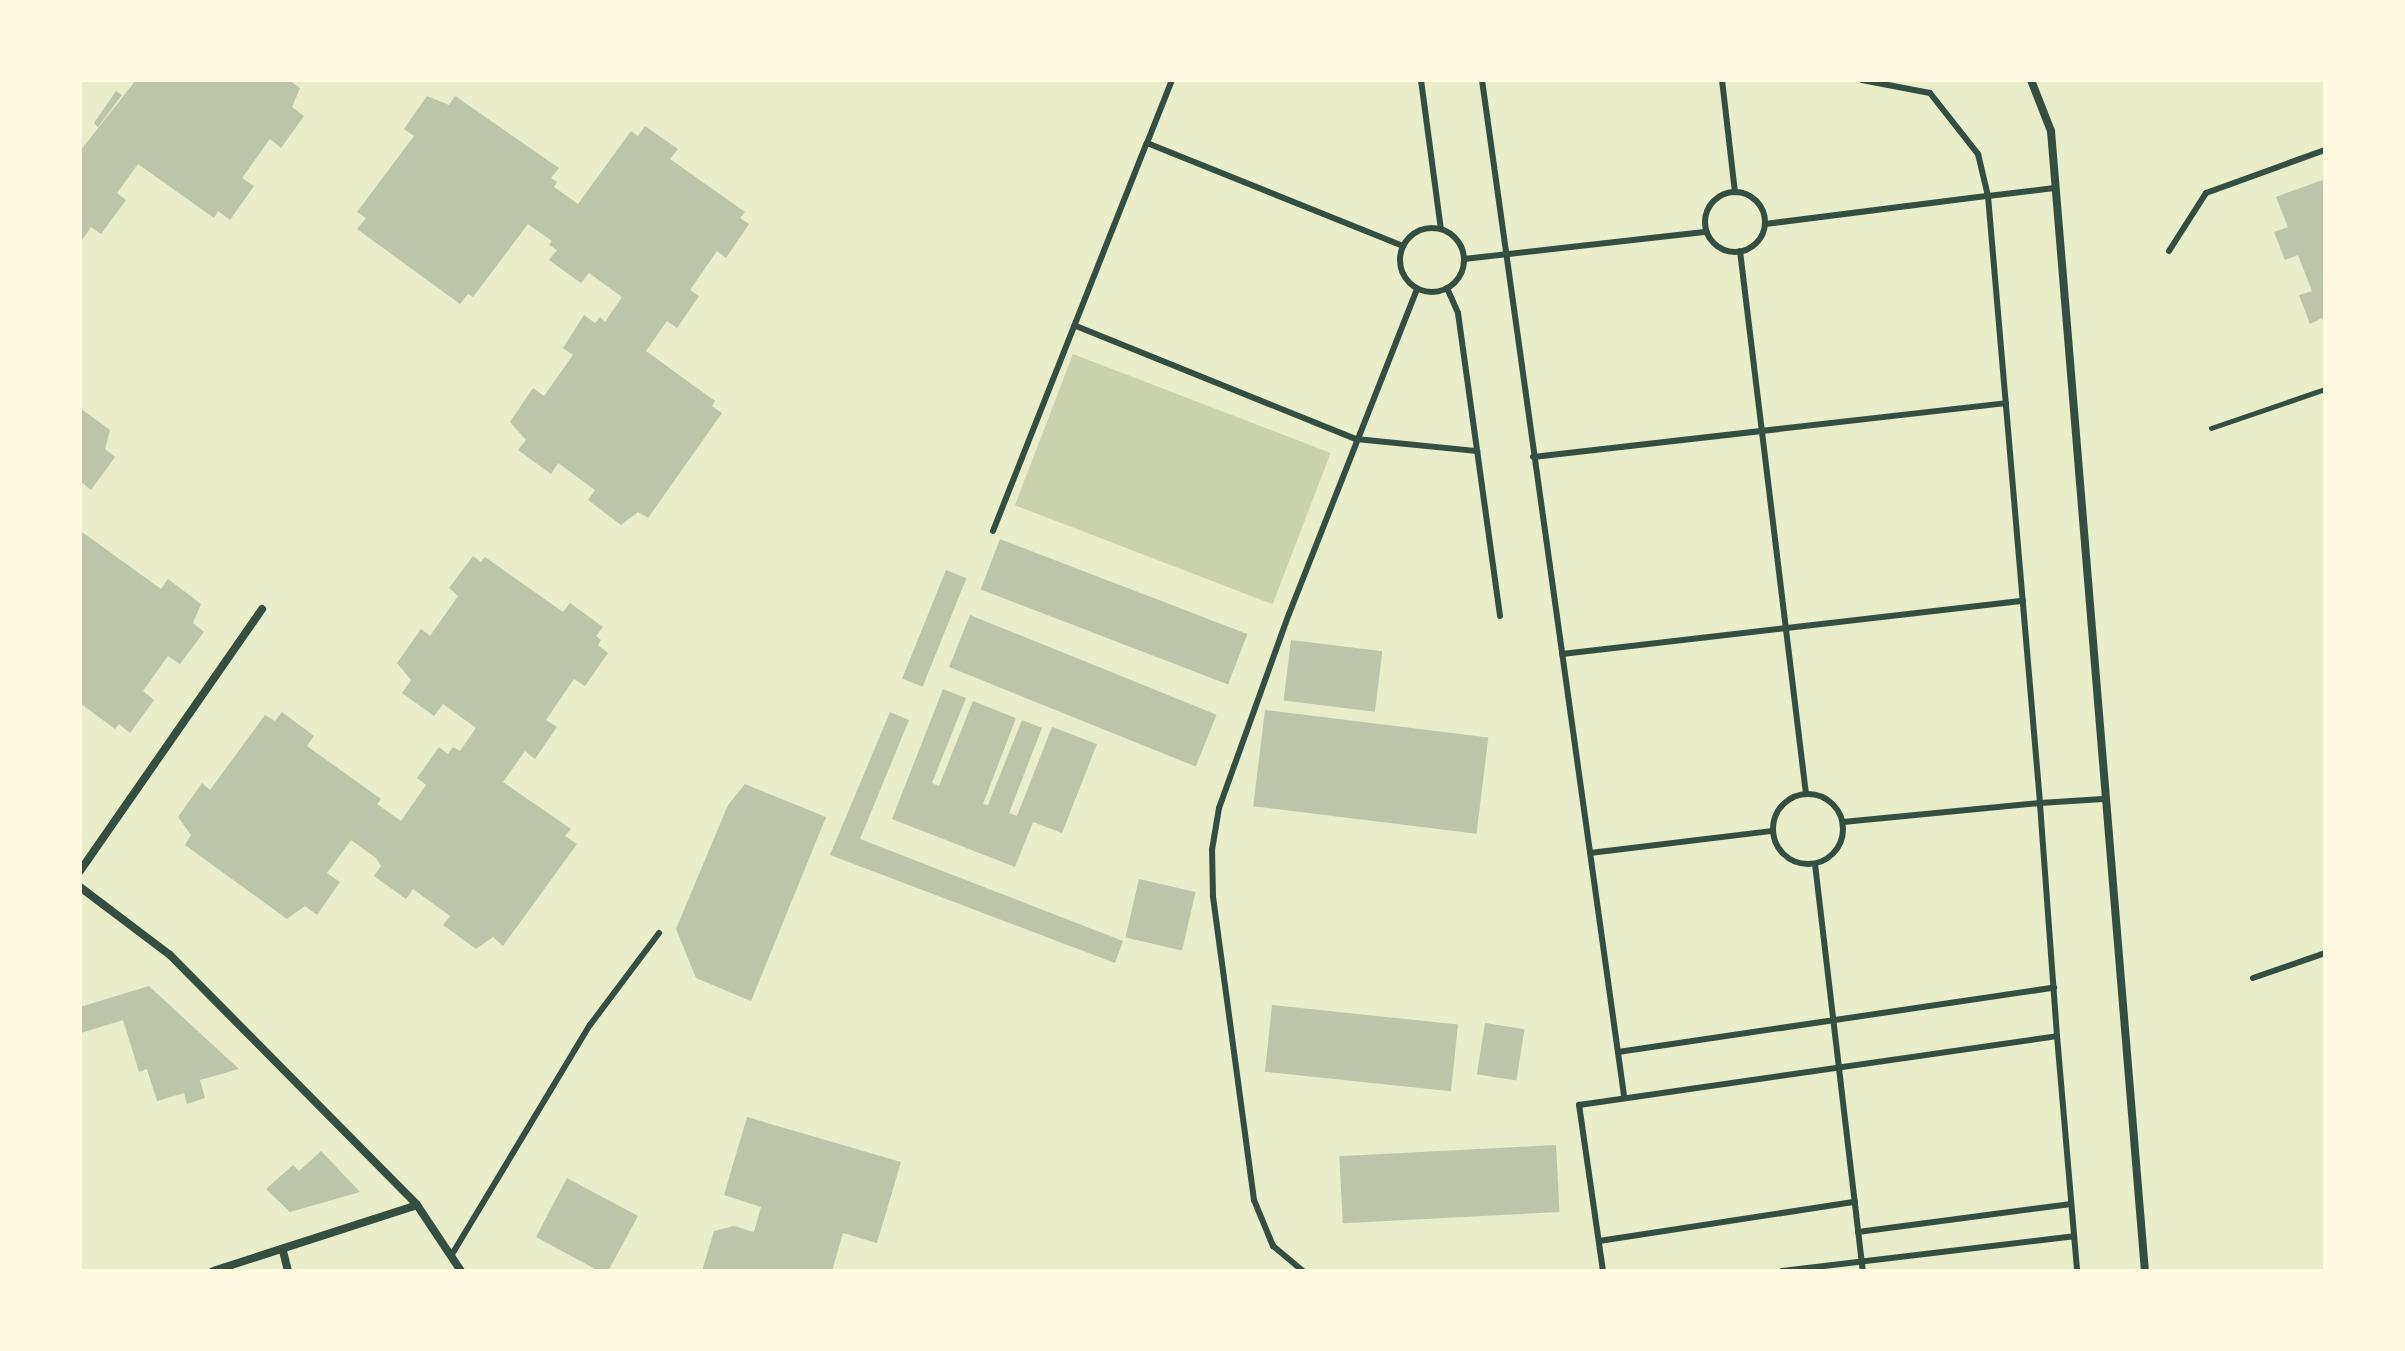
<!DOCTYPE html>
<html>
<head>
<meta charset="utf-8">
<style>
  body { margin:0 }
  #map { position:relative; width:2405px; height:1351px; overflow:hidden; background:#e9edc9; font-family:Raleway,sans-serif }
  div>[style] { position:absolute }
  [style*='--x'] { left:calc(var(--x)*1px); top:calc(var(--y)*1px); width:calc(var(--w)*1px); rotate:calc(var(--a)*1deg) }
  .green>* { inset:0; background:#cad2ad; transform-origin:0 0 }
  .building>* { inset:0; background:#bcc5a7; transform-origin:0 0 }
  .path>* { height:5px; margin:-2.5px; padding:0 2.5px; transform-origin:2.5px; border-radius:2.5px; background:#344e41 }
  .service>* { height:6px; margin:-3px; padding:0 3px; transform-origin:3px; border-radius:3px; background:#344e41 }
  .service>.ring { margin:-3px; padding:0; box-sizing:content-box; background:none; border:6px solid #344e41; border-radius:50% }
  .minor>* { height:8px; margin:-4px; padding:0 4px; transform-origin:4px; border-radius:4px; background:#344e41 }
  span { translate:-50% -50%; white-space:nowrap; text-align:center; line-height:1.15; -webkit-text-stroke:7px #fefae0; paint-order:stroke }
  .frame { position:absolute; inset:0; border:82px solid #fefae0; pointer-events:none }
</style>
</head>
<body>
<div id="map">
  <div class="green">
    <div style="left:1073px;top:354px;width:276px;height:162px;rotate:21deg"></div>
  </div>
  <div class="building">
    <div style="clip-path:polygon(136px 80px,289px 80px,300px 88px,292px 107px,304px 116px,281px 148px,270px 139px,242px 178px,254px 186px,230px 220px,218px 211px,214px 218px,138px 164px,117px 193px,126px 200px,101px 234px,91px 227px,80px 243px,80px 151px)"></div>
    <div style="clip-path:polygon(116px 91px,122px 95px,98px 127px,94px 123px)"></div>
    <div style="clip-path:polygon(427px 96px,449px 105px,455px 96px,559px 168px,551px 178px,557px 182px,554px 187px,578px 204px,631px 131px,638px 136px,645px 126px,678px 149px,670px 159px,745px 212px,740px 218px,749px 224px,726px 258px,717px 251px,690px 290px,699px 296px,677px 328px,667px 321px,646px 351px,715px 401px,712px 406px,722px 413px,648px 518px,638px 512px,621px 525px,588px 500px,595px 490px,558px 463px,551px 474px,518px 450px,526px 440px,510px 422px,533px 388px,544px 396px,573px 355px,563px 348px,584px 315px,595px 323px,600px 317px,605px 322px,622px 297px,589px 273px,581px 283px,549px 260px,557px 250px,549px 245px,552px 241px,528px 224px,473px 297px,468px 294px,460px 304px,357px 229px,366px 218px,357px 212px,414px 136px,404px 129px)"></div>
    <div style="clip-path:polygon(2325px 179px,2325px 324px,2322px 318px,2310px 324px,2299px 295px,2312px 291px,2298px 255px,2285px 260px,2274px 232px,2288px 227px,2276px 197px)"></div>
    <div style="clip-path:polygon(80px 408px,110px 430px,105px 449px,115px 457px,91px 490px,80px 481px)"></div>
    <div style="clip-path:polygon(82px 532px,161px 589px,168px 579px,201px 604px,193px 623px,204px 632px,180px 664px,168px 656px,143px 691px,154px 700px,130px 733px,119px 724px,115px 729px,80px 703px)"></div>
    <div style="left:1000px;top:539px;width:265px;height:54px;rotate:21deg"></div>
    <div style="clip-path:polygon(473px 556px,481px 562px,485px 557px,563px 612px,570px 603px,603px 627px,596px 636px,601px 640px,598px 645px,608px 653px,585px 686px,574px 679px,546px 720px,557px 727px,535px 759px,525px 751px,503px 782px,571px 829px,565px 836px,577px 844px,503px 946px,493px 937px,476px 949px,443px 925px,450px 916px,413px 889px,406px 899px,374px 876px,381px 866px,376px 858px,351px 840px,327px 873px,340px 882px,317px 915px,305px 906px,287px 919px,185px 845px,191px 835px,178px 817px,202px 783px,210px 790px,265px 715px,275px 721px,282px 712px,314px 736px,307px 746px,381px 799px,377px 804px,401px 821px,426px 785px,417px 778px,439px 747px,448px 754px,453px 747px,460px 751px,476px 728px,443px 704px,434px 716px,402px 693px,411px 680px,397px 663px,421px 629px,430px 636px,458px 596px,449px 588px)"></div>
    <div style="left:946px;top:570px;width:22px;height:117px;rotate:22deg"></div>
    <div style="left:970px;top:615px;width:266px;height:56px;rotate:22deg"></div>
    <div style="left:1291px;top:640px;width:92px;height:61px;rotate:7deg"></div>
    <div style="clip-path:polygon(943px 689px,966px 698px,932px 783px,939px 786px,973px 701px,1016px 718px,983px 804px,988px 805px,1022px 720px,1042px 728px,1009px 813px,1017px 816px,1052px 727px,1097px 744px,1062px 833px,1033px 822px,1015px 867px,892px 819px)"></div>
    <div style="left:1265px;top:710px;width:225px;height:97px;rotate:7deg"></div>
    <div style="clip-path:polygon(890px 712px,909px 720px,860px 839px,1123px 941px,1115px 963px,830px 855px)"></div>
    <div style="clip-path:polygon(745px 784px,826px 817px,751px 1001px,696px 978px,676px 929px,728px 805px)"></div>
    <div style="left:1139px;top:879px;width:58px;height:60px;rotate:13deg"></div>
    <div style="clip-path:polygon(149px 986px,239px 1069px,200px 1080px,205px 1098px,187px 1104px,184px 1093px,157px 1101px,147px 1069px,139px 1072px,123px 1020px,81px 1033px,80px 1007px)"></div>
    <div style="left:1272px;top:1005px;width:187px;height:67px;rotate:6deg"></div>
    <div style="left:1485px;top:1023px;width:40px;height:52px;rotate:9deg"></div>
    <div style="clip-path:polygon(747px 1117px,901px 1162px,877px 1243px,843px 1233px,832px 1271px,702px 1271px,714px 1231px,734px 1226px,754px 1232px,761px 1207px,724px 1195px)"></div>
    <div style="left:1556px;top:1145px;width:67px;height:217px;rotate:87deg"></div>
    <div style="clip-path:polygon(321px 1151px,360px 1192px,290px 1212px,266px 1189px,293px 1165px,299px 1171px)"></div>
    <div style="clip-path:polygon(567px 1178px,638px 1216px,608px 1271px,599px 1271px,536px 1237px)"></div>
  </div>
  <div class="path">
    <div style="--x:2211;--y:428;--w:120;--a:-18.9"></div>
  </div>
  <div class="service">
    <div style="--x:1421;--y:80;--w:150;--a:82.4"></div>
    <div style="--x:1482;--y:80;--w:1026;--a:82.04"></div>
    <div style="--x:1722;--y:80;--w:113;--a:83.4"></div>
    <div style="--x:1862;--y:80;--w:69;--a:10.8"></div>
    <div style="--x:1930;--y:93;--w:78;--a:51.8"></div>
    <div style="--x:1978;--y:154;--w:43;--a:76.6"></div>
    <div style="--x:1988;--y:196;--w:67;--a:-6.8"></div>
    <div style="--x:1147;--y:143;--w:68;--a:-68.4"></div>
    <div class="ring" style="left:1705px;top:192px;width:54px;height:54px"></div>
    <div style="--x:1765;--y:224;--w:225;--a:-7.2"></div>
    <div style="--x:1988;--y:196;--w:609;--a:85.1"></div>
    <div style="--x:2040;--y:803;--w:63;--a:-3.6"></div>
    <div class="ring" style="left:1400px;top:228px;width:58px;height:58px"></div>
    <div style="--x:1740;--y:251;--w:547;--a:83.07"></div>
    <div style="--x:2169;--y:251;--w:69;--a:-57.5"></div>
    <div style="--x:2206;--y:193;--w:127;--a:-19.9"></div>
    <div style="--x:1464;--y:259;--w:244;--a:-6.4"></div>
    <div style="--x:1447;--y:288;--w:27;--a:66"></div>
    <div style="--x:1458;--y:313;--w:306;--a:82.1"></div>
    <div style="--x:1076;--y:326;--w:302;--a:22"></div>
    <div style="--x:1356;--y:439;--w:122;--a:5.7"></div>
    <div style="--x:1533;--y:457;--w:476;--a:-6.5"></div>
    <div style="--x:993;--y:531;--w:417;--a:-68.4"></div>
    <div style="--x:1147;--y:143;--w:276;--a:21.9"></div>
    <div style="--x:1562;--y:654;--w:464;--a:-6.6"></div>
    <div class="ring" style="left:1773px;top:794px;width:64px;height:64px"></div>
    <div style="--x:1590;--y:853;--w:184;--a:-6.9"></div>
    <div style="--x:1815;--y:864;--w:410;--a:83.3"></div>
    <div style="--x:2253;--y:978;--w:76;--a:-19.1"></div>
    <div style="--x:2057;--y:1036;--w:236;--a:85.1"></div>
    <div style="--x:1618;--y:1052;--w:441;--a:-8.4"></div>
    <div style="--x:1858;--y:1232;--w:215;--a:-7.5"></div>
    <div style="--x:1599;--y:1241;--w:259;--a:-8.7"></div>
    <div style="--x:451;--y:1256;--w:270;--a:-59"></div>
    <div style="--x:590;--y:1025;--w:115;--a:-53.1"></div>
    <div style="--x:1303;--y:1271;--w:39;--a:-140"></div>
    <div style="--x:1273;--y:1246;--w:50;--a:-112.4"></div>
    <div style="--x:1254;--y:1200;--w:307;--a:-97.7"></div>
    <div style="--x:1213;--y:896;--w:46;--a:-91.2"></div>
    <div style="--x:1212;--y:850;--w:43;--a:-80.5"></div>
    <div style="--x:1219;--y:808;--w:206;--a:-70.2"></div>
    <div style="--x:1289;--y:614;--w:349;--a:-68.5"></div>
    <div style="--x:1603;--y:1271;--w:168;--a:-98.2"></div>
    <div style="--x:1579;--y:1105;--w:483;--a:-8.2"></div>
    <div style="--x:2057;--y:1036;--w:234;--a:-94.2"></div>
    <div style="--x:2040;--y:803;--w:198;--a:174.5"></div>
    <div style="--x:1782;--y:1271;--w:294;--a:-6.8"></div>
  </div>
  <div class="minor">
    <div style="--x:2031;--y:80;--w:55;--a:68.6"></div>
    <div style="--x:2051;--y:131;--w:1144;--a:85.29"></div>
    <div style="--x:80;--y:871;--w:319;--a:-55.2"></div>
    <div style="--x:80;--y:887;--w:113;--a:37.1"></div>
    <div style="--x:170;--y:955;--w:351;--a:45.3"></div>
    <div style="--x:417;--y:1205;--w:79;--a:56.3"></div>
    <div style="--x:283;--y:1251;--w:21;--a:76"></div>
    <div style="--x:213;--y:1271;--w:214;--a:-17.9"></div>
  </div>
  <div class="frame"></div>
</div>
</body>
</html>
